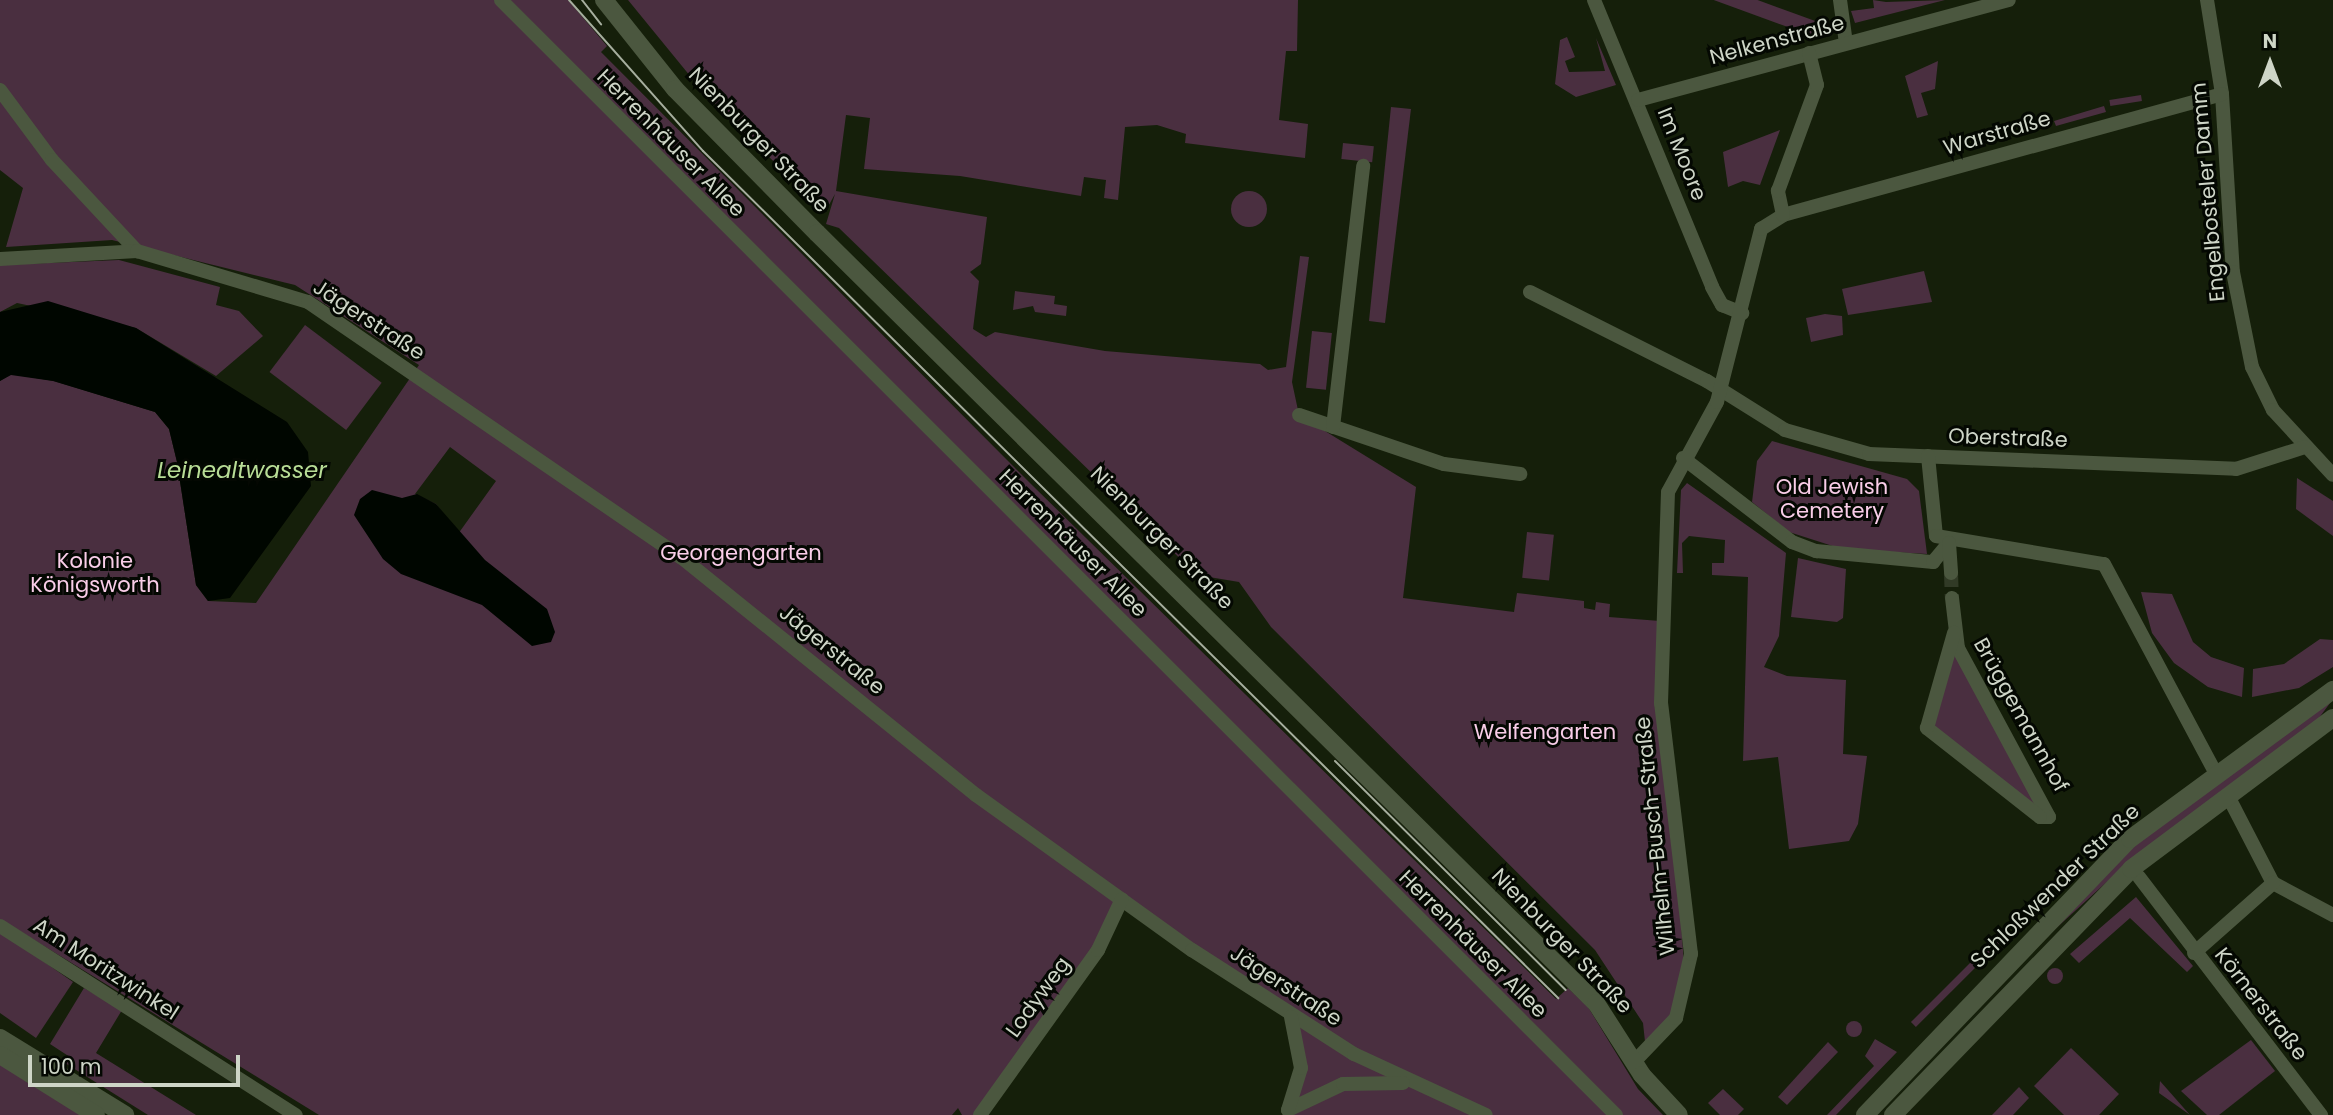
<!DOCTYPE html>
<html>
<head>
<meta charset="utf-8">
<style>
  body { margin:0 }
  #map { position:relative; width:2333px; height:1115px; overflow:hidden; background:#151f0a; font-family:Poppins,sans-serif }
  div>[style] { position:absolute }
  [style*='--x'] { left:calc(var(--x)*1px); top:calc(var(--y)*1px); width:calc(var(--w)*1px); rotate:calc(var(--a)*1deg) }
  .green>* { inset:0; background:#4a2f40; transform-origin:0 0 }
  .round { border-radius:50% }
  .water>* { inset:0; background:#000600 }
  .street-tunnel>* { height:14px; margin-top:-7px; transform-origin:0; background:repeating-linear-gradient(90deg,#313a26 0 14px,transparent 0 21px) }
  .street>* { height:14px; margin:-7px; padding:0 7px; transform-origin:7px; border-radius:7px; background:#4b573f }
  .secondary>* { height:18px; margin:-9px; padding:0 9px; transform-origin:9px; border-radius:9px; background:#4b573f }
  .tram>* { height:2px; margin:-1px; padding:0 1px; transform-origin:1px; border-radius:1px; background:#a6ae9e }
  span { translate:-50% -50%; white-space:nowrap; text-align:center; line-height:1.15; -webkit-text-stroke:6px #040802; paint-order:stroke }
  .street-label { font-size:21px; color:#ced5c7 }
  .park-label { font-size:21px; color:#f9cde8 }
  .water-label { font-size:23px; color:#b8dd96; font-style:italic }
  .north { position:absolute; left:2235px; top:28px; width:70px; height:70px; -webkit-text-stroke:5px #040802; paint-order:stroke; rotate:0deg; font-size:19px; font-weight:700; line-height:28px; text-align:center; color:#ced5c7 }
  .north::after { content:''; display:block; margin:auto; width:24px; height:32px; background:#ced5c7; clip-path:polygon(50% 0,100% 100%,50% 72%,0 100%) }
  .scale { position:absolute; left:28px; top:1055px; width:212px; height:32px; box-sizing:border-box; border:4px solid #ced5c7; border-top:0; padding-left:9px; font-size:21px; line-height:24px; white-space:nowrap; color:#ced5c7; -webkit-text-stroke:5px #040802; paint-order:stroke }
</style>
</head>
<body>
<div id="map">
  <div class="green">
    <div style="clip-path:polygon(evenodd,0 0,568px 0,607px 46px,601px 52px,1032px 485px,1556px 999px,1568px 988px,1588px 1007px,1638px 1089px,1663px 1115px,1285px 1115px,1296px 1091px,1291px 1017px,1123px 899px,1116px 920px,980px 1115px,962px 1115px,958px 1108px,952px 1115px,319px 1115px,0 919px,0 381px,11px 374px,54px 381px,155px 412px,169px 429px,177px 462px,196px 585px,208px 601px,256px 603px,419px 365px,295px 285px,112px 240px,6px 247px,23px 188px,0 170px,0 0,450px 447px,496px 481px,458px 534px,436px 504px,415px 494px,450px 447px)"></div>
    <div style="clip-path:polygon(628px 0,1298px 0,1297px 51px,1286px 51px,1279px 120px,1308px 124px,1305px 158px,1185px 143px,1186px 134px,1157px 125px,1125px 127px,1118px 200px,1104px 198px,1106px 180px,1084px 177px,1081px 196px,960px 176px,864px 169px,870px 118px,846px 115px,836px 191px,987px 217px,981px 264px,970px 272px,979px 281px,973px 329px,986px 337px,995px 332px,1105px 351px,1260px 364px,1268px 370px,1286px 367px,1300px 256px,1309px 257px,1292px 382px,1299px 415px,1416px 487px,1403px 598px,1514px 612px,1517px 593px,1584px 601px,1584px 608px,1595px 610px,1596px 602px,1610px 604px,1609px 617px,1660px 621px,1686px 993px,1646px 1051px,1643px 1023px,1595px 950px,1271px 627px,1239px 582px,1197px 575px,839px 228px,826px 224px,835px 194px,825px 212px,704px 93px)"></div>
    <div style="clip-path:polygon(1873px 0,1886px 2px,1945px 0,1855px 23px,1851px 11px,1874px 8px)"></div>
    <div style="left:1818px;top:22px;width:15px;height:183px;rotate:110deg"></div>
    <div style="clip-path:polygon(1567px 37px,1575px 57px,1565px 61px,1569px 72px,1605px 71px,1596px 38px,1616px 85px,1576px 97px,1555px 84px,1560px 40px)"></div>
    <div style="clip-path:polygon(1938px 61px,1935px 89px,1921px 93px,1928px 115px,1917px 118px,1905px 76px)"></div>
    <div style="left:2141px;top:95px;width:6px;height:32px;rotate:81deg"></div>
    <div style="clip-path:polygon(2104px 106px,2106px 112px,2056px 126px,2054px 121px)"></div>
    <div style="clip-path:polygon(1391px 107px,1411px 109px,1385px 323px,1369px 321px)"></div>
    <div style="clip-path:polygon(1780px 130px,1760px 185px,1743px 181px,1728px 187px,1723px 152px)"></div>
    <div style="left:1343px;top:143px;width:31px;height:16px;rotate:6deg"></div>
    <div class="round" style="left:1231px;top:191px;width:36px;height:36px"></div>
    <div style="clip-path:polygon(119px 260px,220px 287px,216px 305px,239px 311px,263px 336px,216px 376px,136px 328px,17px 303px,0 312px,0 265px)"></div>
    <div style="clip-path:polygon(1924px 271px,1932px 302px,1848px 315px,1842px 289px)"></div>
    <div style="clip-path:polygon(1015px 291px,1055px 296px,1054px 304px,1067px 306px,1066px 316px,1035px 312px,1033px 306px,1013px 310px)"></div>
    <div style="clip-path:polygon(1825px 314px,1842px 316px,1843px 335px,1811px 342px,1806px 318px)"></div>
    <div style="left:305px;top:325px;width:96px;height:59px;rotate:37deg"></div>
    <div style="left:1312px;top:331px;width:20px;height:57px;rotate:6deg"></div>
    <div style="clip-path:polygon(1772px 441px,1907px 479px,1919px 491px,1927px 554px,1842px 549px,1789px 532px,1752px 502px,1757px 461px)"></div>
    <div style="clip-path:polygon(2297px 478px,2333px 501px,2333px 536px,2296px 509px)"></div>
    <div style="clip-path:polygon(1687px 483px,1786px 553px,1779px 636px,1764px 667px,1787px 676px,1846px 680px,1843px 754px,1867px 756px,1858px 824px,1849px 841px,1789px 849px,1778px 757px,1743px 761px,1748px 577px,1712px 575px,1712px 563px,1724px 563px,1725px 540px,1689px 536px,1682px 543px,1683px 573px,1677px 573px,1681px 490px)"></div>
    <div style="left:1527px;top:532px;width:27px;height:46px;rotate:6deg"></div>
    <div style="clip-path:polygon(1798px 558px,1846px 569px,1843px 618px,1837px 622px,1791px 617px)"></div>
    <div style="clip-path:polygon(2141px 592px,2172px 594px,2193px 642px,2211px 657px,2244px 668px,2242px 697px,2208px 687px,2174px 663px,2152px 633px)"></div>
    <div style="clip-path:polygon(1954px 633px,2049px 817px,1934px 736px,1928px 719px)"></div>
    <div style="clip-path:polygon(2320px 639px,2333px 640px,2333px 667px,2299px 688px,2252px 697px,2253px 669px,2284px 664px)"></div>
    <div style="clip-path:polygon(2333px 699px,2313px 726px,2110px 879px,2028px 954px,2135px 845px)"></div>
    <div style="clip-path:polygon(2136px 897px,2193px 966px,2187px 972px,2130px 918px,2079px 963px,2070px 954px)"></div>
    <div style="left:2005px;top:928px;width:7px;height:133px;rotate:45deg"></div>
    <div style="clip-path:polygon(0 931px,73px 982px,36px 1038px,0 1013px)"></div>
    <div class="round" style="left:2047px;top:968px;width:16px;height:16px"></div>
    <div style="clip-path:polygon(84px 988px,122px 1010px,96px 1053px,196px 1115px,148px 1115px,65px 1063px,73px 1059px,50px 1044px)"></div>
    <div class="round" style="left:1846px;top:1021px;width:16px;height:16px"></div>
    <div style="clip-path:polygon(1875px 1039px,1897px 1052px,1836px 1115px,1827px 1115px,1874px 1066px,1865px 1056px)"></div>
    <div style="clip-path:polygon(2251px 1040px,2275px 1071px,2219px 1115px,2207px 1115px,2181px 1091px)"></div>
    <div style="clip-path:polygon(1828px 1042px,1838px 1052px,1787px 1105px,1778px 1097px)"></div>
    <div style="clip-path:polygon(2071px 1048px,2119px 1094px,2099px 1115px,2064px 1115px,2034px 1086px)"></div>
    <div style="clip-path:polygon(0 1064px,85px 1115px,0 1115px)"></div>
    <div style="clip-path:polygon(2160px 1081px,2190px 1115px,2159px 1093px)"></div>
    <div style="clip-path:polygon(2019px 1087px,2029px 1098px,2013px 1115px,1992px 1115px)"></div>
    <div style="clip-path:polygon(1723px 1089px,1744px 1109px,1738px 1115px,1720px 1115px,1708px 1103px)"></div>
  </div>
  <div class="water">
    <div style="clip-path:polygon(48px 301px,136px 328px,287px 422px,308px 452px,311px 486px,230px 598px,208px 601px,196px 585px,177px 462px,169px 429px,155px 412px,53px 381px,11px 375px,0 381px,0 312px)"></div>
    <div style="clip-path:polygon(372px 490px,402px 498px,417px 494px,436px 504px,485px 560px,547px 609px,555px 632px,551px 642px,532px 646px,482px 605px,401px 574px,383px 559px,354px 515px,360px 499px)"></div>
  </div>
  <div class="street-tunnel">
    <div style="--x:1951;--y:573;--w:25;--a:88"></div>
  </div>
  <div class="street">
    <div style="--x:501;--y:0;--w:1577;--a:45"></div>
    <div style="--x:1594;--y:0;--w:310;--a:67.6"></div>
    <div style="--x:1712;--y:287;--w:21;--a:61"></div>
    <div style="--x:1722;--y:305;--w:22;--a:22"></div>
    <div style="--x:1840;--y:0;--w:43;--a:82.1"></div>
    <div style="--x:2207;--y:0;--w:95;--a:80.9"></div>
    <div style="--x:2222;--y:94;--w:178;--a:86.5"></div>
    <div style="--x:2233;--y:272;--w:97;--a:78.7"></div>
    <div style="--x:2252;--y:367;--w:48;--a:64"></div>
    <div style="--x:2273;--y:410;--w:88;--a:47.3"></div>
    <div style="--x:0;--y:90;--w:87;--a:53.4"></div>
    <div style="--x:52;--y:160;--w:125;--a:47"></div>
    <div style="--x:1638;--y:100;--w:384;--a:-15.1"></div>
    <div style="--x:1783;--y:215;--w:455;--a:-15.4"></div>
    <div style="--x:0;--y:259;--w:137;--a:-3.3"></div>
    <div style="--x:137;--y:251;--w:178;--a:16.6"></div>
    <div style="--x:308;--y:302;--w:452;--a:34.4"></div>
    <div style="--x:681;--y:557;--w:379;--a:38.9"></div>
    <div style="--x:976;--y:795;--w:266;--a:35.7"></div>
    <div style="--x:1192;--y:950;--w:193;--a:32.7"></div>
    <div style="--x:1354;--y:1054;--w:145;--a:24.8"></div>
    <div style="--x:1530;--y:292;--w:198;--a:26.7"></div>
    <div style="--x:1707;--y:381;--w:92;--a:32.1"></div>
    <div style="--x:1785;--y:430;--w:87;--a:15.9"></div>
    <div style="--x:1869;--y:454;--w:367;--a:2.3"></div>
    <div style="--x:2236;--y:469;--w:72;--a:-17.7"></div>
    <div style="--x:1299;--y:415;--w:153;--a:18.7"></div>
    <div style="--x:1444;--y:464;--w:77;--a:7.5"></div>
    <div style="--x:1333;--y:427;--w:263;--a:-83.4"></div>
    <div style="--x:1928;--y:456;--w:80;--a:84.3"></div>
    <div style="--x:1936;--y:536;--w:170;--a:9.5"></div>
    <div style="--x:2104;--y:564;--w:236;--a:61.9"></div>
    <div style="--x:1683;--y:458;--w:138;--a:37.6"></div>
    <div style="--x:1792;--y:542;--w:26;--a:21"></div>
    <div style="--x:1816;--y:551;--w:118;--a:5.4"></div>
    <div style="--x:1933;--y:562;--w:25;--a:-50"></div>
    <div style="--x:1949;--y:543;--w:30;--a:86"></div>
    <div style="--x:1952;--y:598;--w:50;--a:83.2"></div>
    <div style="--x:1958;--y:648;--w:192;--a:61.7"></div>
    <div style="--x:2049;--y:817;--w:9;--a:180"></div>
    <div style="--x:2040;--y:817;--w:144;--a:-141.8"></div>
    <div style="--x:1927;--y:728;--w:99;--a:-74.1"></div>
    <div style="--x:2228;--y:796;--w:98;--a:62.7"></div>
    <div style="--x:2273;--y:883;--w:68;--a:28.1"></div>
    <div style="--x:2139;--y:877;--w:300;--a:52.6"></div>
    <div style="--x:0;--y:926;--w:351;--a:32.6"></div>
    <div style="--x:2194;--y:953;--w:106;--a:-41.5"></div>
    <div style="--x:1634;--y:1062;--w:61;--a:-46.3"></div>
    <div style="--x:1676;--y:1018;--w:66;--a:-76.8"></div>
    <div style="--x:1691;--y:954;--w:253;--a:-96.8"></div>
    <div style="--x:1661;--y:703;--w:211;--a:-88.1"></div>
    <div style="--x:1668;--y:492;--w:102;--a:-61.4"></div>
    <div style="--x:1717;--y:402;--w:179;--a:-75.7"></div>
    <div style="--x:1761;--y:229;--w:26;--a:-32"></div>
    <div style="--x:1783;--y:215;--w:25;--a:-102"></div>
    <div style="--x:1778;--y:191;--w:113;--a:-69.8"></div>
    <div style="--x:1817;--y:85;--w:33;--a:-104"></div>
    <div style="--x:1288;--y:1110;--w:61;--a:-25.3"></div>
    <div style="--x:1343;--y:1084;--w:60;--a:-1"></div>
    <div style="--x:1288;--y:1110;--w:44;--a:-72.8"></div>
    <div style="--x:1301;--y:1068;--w:52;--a:-101.1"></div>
    <div style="--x:980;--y:1115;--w:203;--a:-54.4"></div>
    <div style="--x:1098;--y:950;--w:56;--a:-64.8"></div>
  </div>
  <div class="secondary">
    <div style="--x:604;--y:0;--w:114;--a:51.4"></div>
    <div style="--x:675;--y:89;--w:202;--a:45.4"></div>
    <div style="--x:817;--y:233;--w:1095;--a:44.67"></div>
    <div style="--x:1596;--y:1003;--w:85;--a:57.4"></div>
    <div style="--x:1642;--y:1075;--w:54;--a:47.2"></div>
    <div style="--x:0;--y:1038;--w:147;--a:31.6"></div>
    <div style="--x:0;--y:1055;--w:113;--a:32"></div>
    <div style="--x:1865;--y:1115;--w:383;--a:-46.2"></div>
    <div style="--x:2130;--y:839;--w:252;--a:-36.3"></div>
    <div style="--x:1893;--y:1115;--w:342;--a:-45.9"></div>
    <div style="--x:2131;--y:869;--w:252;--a:-36.8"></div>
  </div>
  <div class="tram">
    <div style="--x:569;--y:0;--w:202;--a:48.4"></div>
    <div style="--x:703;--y:151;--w:1204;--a:44.73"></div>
    <div style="--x:582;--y:0;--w:31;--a:52"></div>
    <div style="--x:1335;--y:761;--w:325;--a:44.8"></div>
  </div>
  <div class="street-label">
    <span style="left:1777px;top:40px;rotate:-15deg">Nelkenstraße</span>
    <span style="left:1997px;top:133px;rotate:-16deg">Warstraße</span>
    <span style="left:759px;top:140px;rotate:46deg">Nienburger Straße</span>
    <span style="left:671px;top:143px;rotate:45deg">Herrenhäuser Allee</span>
    <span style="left:1682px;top:154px;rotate:68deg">Im Moore</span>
    <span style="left:2208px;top:192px;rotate:-95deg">Engelbosteler Damm</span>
    <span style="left:369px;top:320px;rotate:33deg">Jägerstraße</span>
    <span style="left:2008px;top:438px;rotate:2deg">Oberstraße</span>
    <span style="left:1162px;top:538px;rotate:45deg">Nienburger Straße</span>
    <span style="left:1073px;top:543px;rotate:45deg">Herrenhäuser Allee</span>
    <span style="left:832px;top:650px;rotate:39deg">Jägerstraße</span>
    <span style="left:2021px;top:715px;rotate:61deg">Brüggemannhof</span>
    <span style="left:1655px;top:836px;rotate:-96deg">Wilhelm-Busch-Straße</span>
    <span style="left:2055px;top:886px;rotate:-44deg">Schloßwender Straße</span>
    <span style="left:1562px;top:941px;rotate:46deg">Nienburger Straße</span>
    <span style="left:1473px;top:944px;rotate:45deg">Herrenhäuser Allee</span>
    <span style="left:106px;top:969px;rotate:33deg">Am Moritzwinkel</span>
    <span style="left:1286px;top:986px;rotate:33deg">Jägerstraße</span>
    <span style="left:1038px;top:997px;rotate:-54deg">Lodyweg</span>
    <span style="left:2261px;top:1004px;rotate:52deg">Körnerstraße</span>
  </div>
  <div class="park-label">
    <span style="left:1832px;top:499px">Old Jewish<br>Cemetery</span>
    <span style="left:741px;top:553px">Georgengarten</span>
    <span style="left:95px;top:573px">Kolonie<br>Königsworth</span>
    <span style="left:1545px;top:732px">Welfengarten</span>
  </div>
  <div class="water-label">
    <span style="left:242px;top:470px">Leinealtwasser</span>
  </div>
  <div class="north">N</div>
  <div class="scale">100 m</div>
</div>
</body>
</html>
